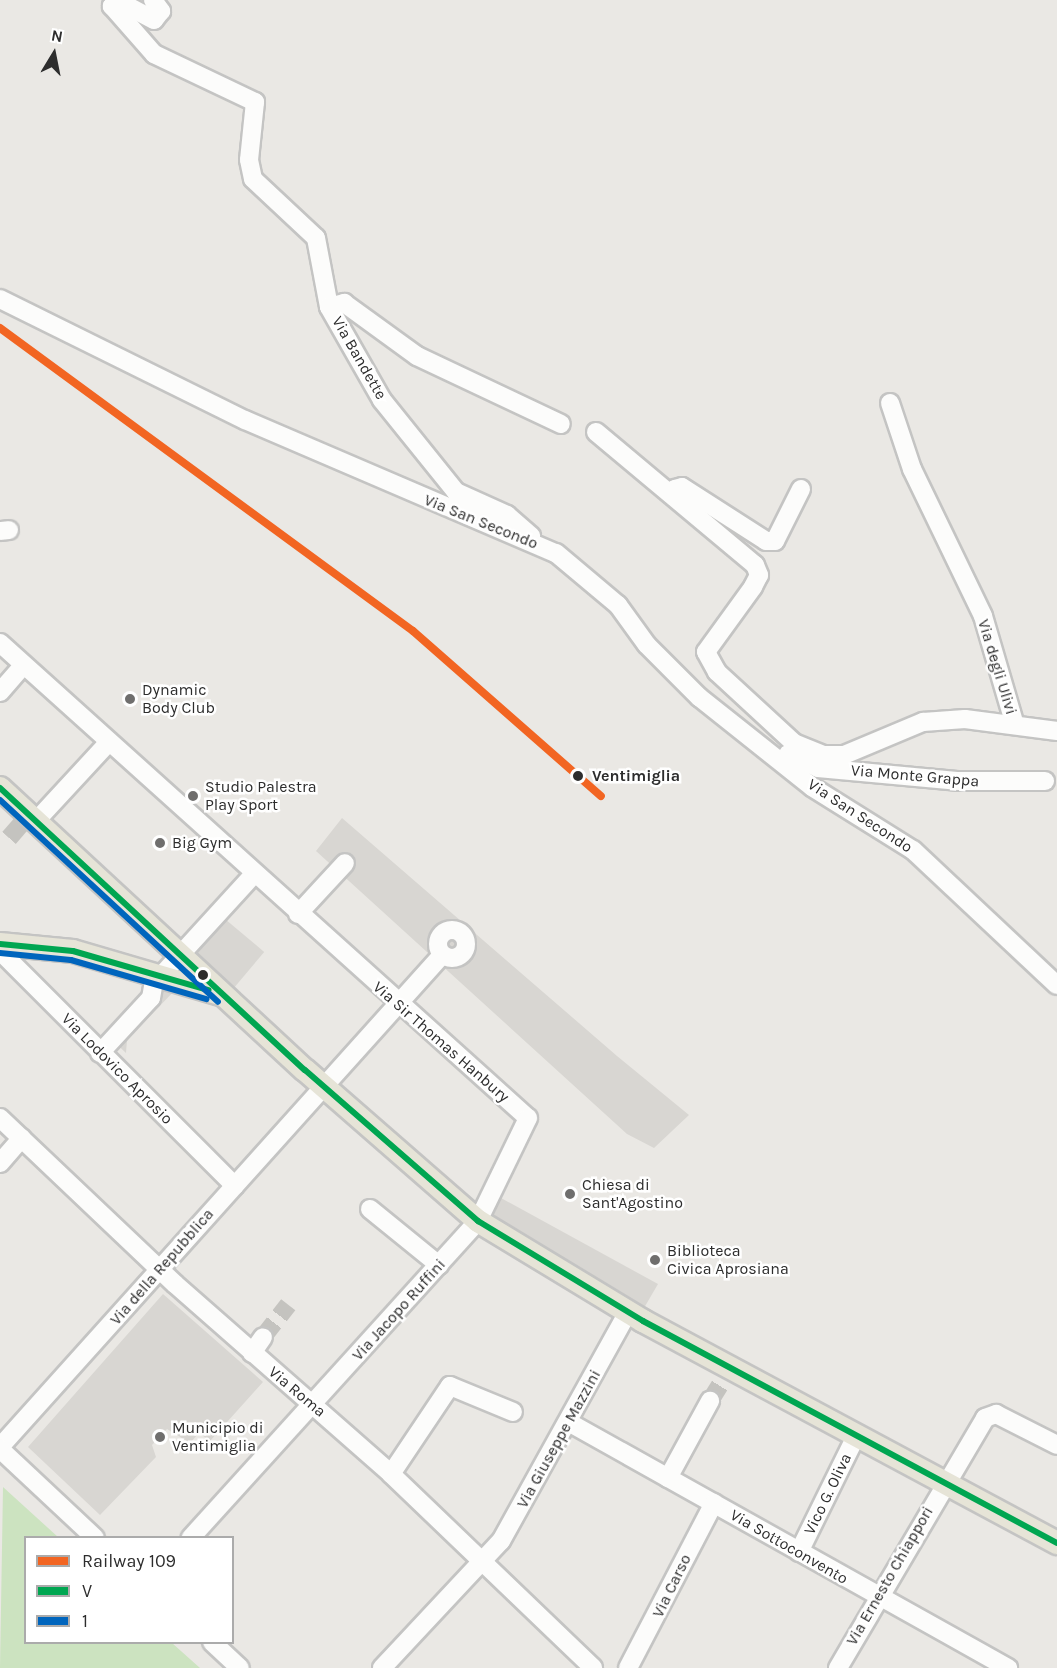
<!DOCTYPE html>
<html>
<head>
<meta charset="utf-8">
<style>
  body { margin:0 }
  #map { position:relative; width:1057px; height:1668px; overflow:hidden; background:#eae8e4; font-family:Karla,sans-serif }
  div>[style] { position:absolute }
  [style*='--x'] { left:calc(var(--x)*1px); top:calc(var(--y)*1px); width:calc(var(--w)*1px); rotate:calc(var(--a)*1deg) }
  .green>* { inset:0; background:#cce3c0 }
  .plaza>* { inset:0; background:#d8d6d2; transform-origin:0 0 }
  .minor-tunnel>* { height:18px; margin-top:-9px; transform-origin:0; background:repeating-linear-gradient(90deg,#c4c3bf 0 18px,transparent 0 27px) }
  .roads { filter:drop-shadow(2px 0 #c4c4c3) drop-shadow(-2px 0 #c4c4c3) drop-shadow(0 2px #c4c4c3) drop-shadow(0 -2px #c4c4c3) }
  .minor>* { height:18px; margin:-9px; padding:0 9px; transform-origin:9px; border-radius:9px; background:#fcfcfb }
  .minor>.ring { margin:-9px; padding:0; box-sizing:content-box; background:none; border:18px solid #fcfcfb; border-radius:50% }
  .major>* { height:22px; margin:-11px; padding:0 11px; transform-origin:11px; border-radius:11px; background:#e6e4d7 }
  .bus-1>* { height:6px; margin:-3px; padding:0 3px; transform-origin:3px; border-radius:3px; background:#00a651 }
  .bus-2>* { height:6px; margin:-3px; padding:0 3px; transform-origin:3px; border-radius:3px; background:#0065bd }
  .rail-1>* { height:8px; margin:-4px; padding:0 4px; transform-origin:4px; border-radius:4px; background:#f26522 }
  .dots>* { width:16px; height:16px; translate:-50% -50%; box-sizing:border-box; border:3px solid #fff; border-radius:50% }
  span { translate:-50% -50%; white-space:nowrap; text-align:center; line-height:1.15; -webkit-text-stroke:5px #fff; paint-order:stroke }
  .street-label { font-size:16px; color:#2d2d2d }
  .poi-label { font-size:16px; color:#2d2d2d }
  .left { translate:0 -50%; text-align:left }
  .stop-label { font-size:16px; color:#2d2d2d; font-weight:700 }
  .legend { position:absolute; left:24px; top:1536px; width:210px; height:108px; box-sizing:border-box; background:#fff; border:2px solid #ababab; margin:0; padding:8px 10px; list-style:none; font-size:18px; color:#2d2d2d }
  .legend li { display:flex; align-items:center; gap:12px; height:30px }
  .legend b { width:30px; border:2px solid #ababab }
  .north { position:absolute; left:24px; top:24px; width:60px; height:60px; -webkit-text-stroke:4px #fff; paint-order:stroke; rotate:10deg; font-size:16px; font-weight:700; line-height:24px; text-align:center; color:#2d2d2d }
  .north::after { content:''; display:block; margin:auto; width:21px; height:27px; background:#2d2d2d; clip-path:polygon(50% 0,100% 100%,50% 72%,0 100%) }
</style>
</head>
<body>
<div id="map">
  <div class="green">
    <div style="clip-path:polygon(3px 1487px,58px 1537px,26px 1538px,26px 1642px,172px 1643px,200px 1668px,0 1668px)"></div>
  </div>
  <div class="plaza">
    <div style="clip-path:polygon(342px 818px,617px 1056px,689px 1115px,654px 1148px,627px 1134px,316px 851px)"></div>
    <div style="left:219px;top:914px;width:59px;height:57px;rotate:40deg"></div>
    <div style="clip-path:polygon(146px 987px,178px 987px,127px 1040px,126px 1053px,105px 1033px)"></div>
    <div style="clip-path:polygon(501px 1198px,658px 1284px,644px 1308px,488px 1216px)"></div>
    <div style="clip-path:polygon(163px 1294px,263px 1382px,210px 1441px,199px 1433px,190px 1443px,167px 1429px,152px 1445px,156px 1457px,100px 1515px,28px 1447px)"></div>
  </div>
  <div class="minor-tunnel">
    <div style="--x:9;--y:838;--w:20;--a:-49"></div>
    <div style="--x:263;--y:1337;--w:41;--a:-52"></div>
    <div style="--x:710;--y:1401;--w:25;--a:-58"></div>
  </div>
  <div class="roads">
    <div class="minor">
      <div style="--x:153;--y:0;--w:14;--a:54"></div>
      <div style="--x:161;--y:11;--w:11;--a:128"></div>
      <div style="--x:154;--y:20;--w:40;--a:-152"></div>
      <div style="--x:119;--y:1;--w:9;--a:144"></div>
      <div style="--x:112;--y:6;--w:64;--a:48.8"></div>
      <div style="--x:154;--y:54;--w:112;--a:25.4"></div>
      <div style="--x:255;--y:102;--w:58;--a:95.9"></div>
      <div style="--x:249;--y:160;--w:19;--a:78"></div>
      <div style="--x:253;--y:179;--w:86;--a:43.1"></div>
      <div style="--x:316;--y:238;--w:70;--a:79.3"></div>
      <div style="--x:329;--y:307;--w:107;--a:60.3"></div>
      <div style="--x:382;--y:400;--w:118;--a:51.2"></div>
      <div style="--x:456;--y:492;--w:56;--a:24.3"></div>
      <div style="--x:507;--y:515;--w:32;--a:41"></div>
      <div style="--x:0;--y:299;--w:273;--a:26.3"></div>
      <div style="--x:245;--y:420;--w:338;--a:23.2"></div>
      <div style="--x:556;--y:553;--w:81;--a:40"></div>
      <div style="--x:618;--y:605;--w:49;--a:54.1"></div>
      <div style="--x:647;--y:645;--w:74;--a:45"></div>
      <div style="--x:699;--y:697;--w:144;--a:38.5"></div>
      <div style="--x:812;--y:787;--w:119;--a:32"></div>
      <div style="--x:913;--y:850;--w:197;--a:43.2"></div>
      <div style="--x:329;--y:307;--w:16;--a:-15"></div>
      <div style="--x:344;--y:303;--w:90;--a:36"></div>
      <div style="--x:417;--y:356;--w:159;--a:25.3"></div>
      <div style="--x:890;--y:403;--w:70;--a:71.6"></div>
      <div style="--x:912;--y:469;--w:163;--a:64.2"></div>
      <div style="--x:983;--y:616;--w:110;--a:73.7"></div>
      <div style="--x:596;--y:432;--w:207;--a:39.9"></div>
      <div style="--x:755;--y:565;--w:11;--a:68"></div>
      <div style="--x:759;--y:575;--w:13;--a:117"></div>
      <div style="--x:753;--y:587;--w:80;--a:125.9"></div>
      <div style="--x:706;--y:652;--w:23;--a:61"></div>
      <div style="--x:717;--y:672;--w:105;--a:42.7"></div>
      <div style="--x:794;--y:743;--w:32;--a:22"></div>
      <div style="--x:824;--y:755;--w:20;--a:0"></div>
      <div style="--x:844;--y:755;--w:86;--a:-22.7"></div>
      <div style="--x:923;--y:722;--w:42;--a:-4.1"></div>
      <div style="--x:965;--y:719;--w:93;--a:7.4"></div>
      <div style="--x:676;--y:497;--w:8;--a:-97"></div>
      <div style="--x:675;--y:489;--w:7;--a:-16"></div>
      <div style="--x:682;--y:487;--w:100;--a:32.7"></div>
      <div style="--x:766;--y:541;--w:9;--a:0"></div>
      <div style="--x:775;--y:541;--w:58;--a:-63.4"></div>
      <div style="--x:0;--y:531;--w:9;--a:-6"></div>
      <div style="--x:0;--y:643;--w:710;--a:41.98"></div>
      <div style="--x:528;--y:1118;--w:114;--a:115.9"></div>
      <div style="--x:478;--y:1221;--w:428;--a:132.2"></div>
      <div style="--x:0;--y:692;--w:35;--a:-49"></div>
      <div style="--x:788;--y:754;--w:33;--a:25"></div>
      <div style="--x:818;--y:768;--w:142;--a:5.3"></div>
      <div style="--x:959;--y:781;--w:86;--a:0"></div>
      <div style="--x:36;--y:821;--w:105;--a:-47.3"></div>
      <div style="--x:298;--y:914;--w:69;--a:-47.3"></div>
      <div class="ring" style="left:438px;top:930px;width:10px;height:10px"></div>
      <div style="--x:0;--y:951;--w:332;--a:45"></div>
      <div style="--x:160;--y:977;--w:139;--a:-47.6"></div>
      <div style="--x:100;--y:1053;--w:75;--a:-47.2"></div>
      <div style="--x:151;--y:998;--w:23;--a:-80"></div>
      <div style="--x:0;--y:1118;--w:241;--a:43.5"></div>
      <div style="--x:175;--y:1284;--w:288;--a:41.3"></div>
      <div style="--x:391;--y:1474;--w:280;--a:43.8"></div>
      <div style="--x:0;--y:1163;--w:33;--a:-49"></div>
      <div style="--x:370;--y:1209;--w:89;--a:39.1"></div>
      <div style="--x:252;--y:1353;--w:19;--a:-55"></div>
      <div style="--x:570;--y:1423;--w:502;--a:29.22"></div>
      <div style="--x:0;--y:1447;--w:661;--a:-48.06"></div>
      <div style="--x:0;--y:1449;--w:130;--a:43.1"></div>
      <div style="--x:391;--y:1474;--w:106;--a:-56.2"></div>
      <div style="--x:450;--y:1386;--w:68;--a:22.4"></div>
      <div style="--x:668;--y:1478;--w:88;--a:-61.4"></div>
      <div style="--x:799;--y:1552;--w:129;--a:-63.8"></div>
      <div style="--x:212;--y:1642;--w:38;--a:43"></div>
      <div style="--x:382;--y:1668;--w:174;--a:-46.9"></div>
      <div style="--x:501;--y:1541;--w:262;--a:-61"></div>
      <div style="--x:628;--y:1668;--w:186;--a:-62.5"></div>
      <div style="--x:838;--y:1668;--w:290;--a:-59.5"></div>
      <div style="--x:985;--y:1418;--w:12;--a:-20"></div>
      <div style="--x:996;--y:1414;--w:68;--a:26.9"></div>
    </div>
    <div class="major">
      <div style="--x:0;--y:788;--w:415;--a:42.8"></div>
      <div style="--x:305;--y:1070;--w:230;--a:41.1"></div>
      <div style="--x:478;--y:1221;--w:193;--a:31.2"></div>
      <div style="--x:643;--y:1321;--w:470;--a:28.2"></div>
      <div style="--x:0;--y:944;--w:73;--a:5.5"></div>
      <div style="--x:73;--y:951;--w:153;--a:16.3"></div>
    </div>
  </div>
  <div class="bus-1">
    <div style="--x:0;--y:788;--w:415;--a:42.8"></div>
    <div style="--x:305;--y:1070;--w:230;--a:41.1"></div>
    <div style="--x:478;--y:1221;--w:193;--a:31.2"></div>
    <div style="--x:643;--y:1321;--w:470;--a:28.2"></div>
    <div style="--x:0;--y:944;--w:73;--a:5.5"></div>
    <div style="--x:73;--y:951;--w:141;--a:16.1"></div>
  </div>
  <div class="bus-2">
    <div style="--x:0;--y:800;--w:297;--a:42.8"></div>
    <div style="--x:0;--y:953;--w:71;--a:5.6"></div>
    <div style="--x:71;--y:960;--w:141;--a:16.1"></div>
  </div>
  <div class="rail-1">
    <div style="--x:0;--y:328;--w:512;--a:36.27"></div>
    <div style="--x:413;--y:631;--w:250;--a:41.3"></div>
  </div>
  <div class="dots">
    <div style="left:130px;top:699px;background:#6f6e6d"></div>
    <div style="left:578px;top:776px;background:#2d2d2d"></div>
    <div style="left:193px;top:796px;background:#6f6e6d"></div>
    <div style="left:160px;top:843px;background:#6f6e6d"></div>
    <div style="left:203px;top:975px;background:#2d2d2d"></div>
    <div style="left:570px;top:1194px;background:#6f6e6d"></div>
    <div style="left:655px;top:1260px;background:#6f6e6d"></div>
    <div style="left:160px;top:1437px;background:#6f6e6d"></div>
  </div>
  <div class="street-label">
    <span style="left:359px;top:358px;rotate:60deg">Via Bandette</span>
    <span style="left:481px;top:522px;rotate:22deg">Via San Secondo</span>
    <span style="left:997px;top:667px;rotate:73deg">Via degli Ulivi</span>
    <span style="left:915px;top:776px;rotate:5deg">Via Monte Grappa</span>
    <span style="left:860px;top:816px;rotate:33deg">Via San Secondo</span>
    <span style="left:441px;top:1042px;rotate:41deg">Via Sir Thomas Hanbury</span>
    <span style="left:117px;top:1069px;rotate:45deg">Via Lodovico Aprosio</span>
    <span style="left:162px;top:1267px;rotate:-49deg">Via della Repubblica</span>
    <span style="left:399px;top:1310px;rotate:-48deg">Via Jacopo Ruffini</span>
    <span style="left:297px;top:1392px;rotate:40deg">Via Roma</span>
    <span style="left:559px;top:1439px;rotate:-61deg">Via Giuseppe Mazzini</span>
    <span style="left:828px;top:1494px;rotate:-64deg">Vico G. Oliva</span>
    <span style="left:789px;top:1547px;rotate:30deg">Via Sottoconvento</span>
    <span style="left:890px;top:1576px;rotate:-60deg">Via Ernesto Chiappori</span>
    <span style="left:672px;top:1586px;rotate:-64deg">Via Carso</span>
  </div>
  <div class="poi-label">
    <span class="left" style="left:142px;top:699px">Dynamic<br>Body Club</span>
    <span class="left" style="left:205px;top:796px">Studio Palestra<br>Play Sport</span>
    <span class="left" style="left:172px;top:843px">Big Gym</span>
    <span class="left" style="left:582px;top:1194px">Chiesa di<br>Sant'Agostino</span>
    <span class="left" style="left:667px;top:1260px">Biblioteca<br>Civica Aprosiana</span>
    <span class="left" style="left:172px;top:1437px">Municipio di<br>Ventimiglia</span>
  </div>
  <div class="stop-label">
    <span class="left" style="left:592px;top:776px">Ventimiglia</span>
  </div>
  <ul class="legend">
  <li><b style="height:8px;background:#f26522"></b>Railway 109</li>
  <li><b style="height:8px;background:#00a651"></b>V</li>
  <li><b style="height:8px;background:#0065bd"></b>1</li>
  </ul>
  <div class="north">N</div>
</div>
</body>
</html>
